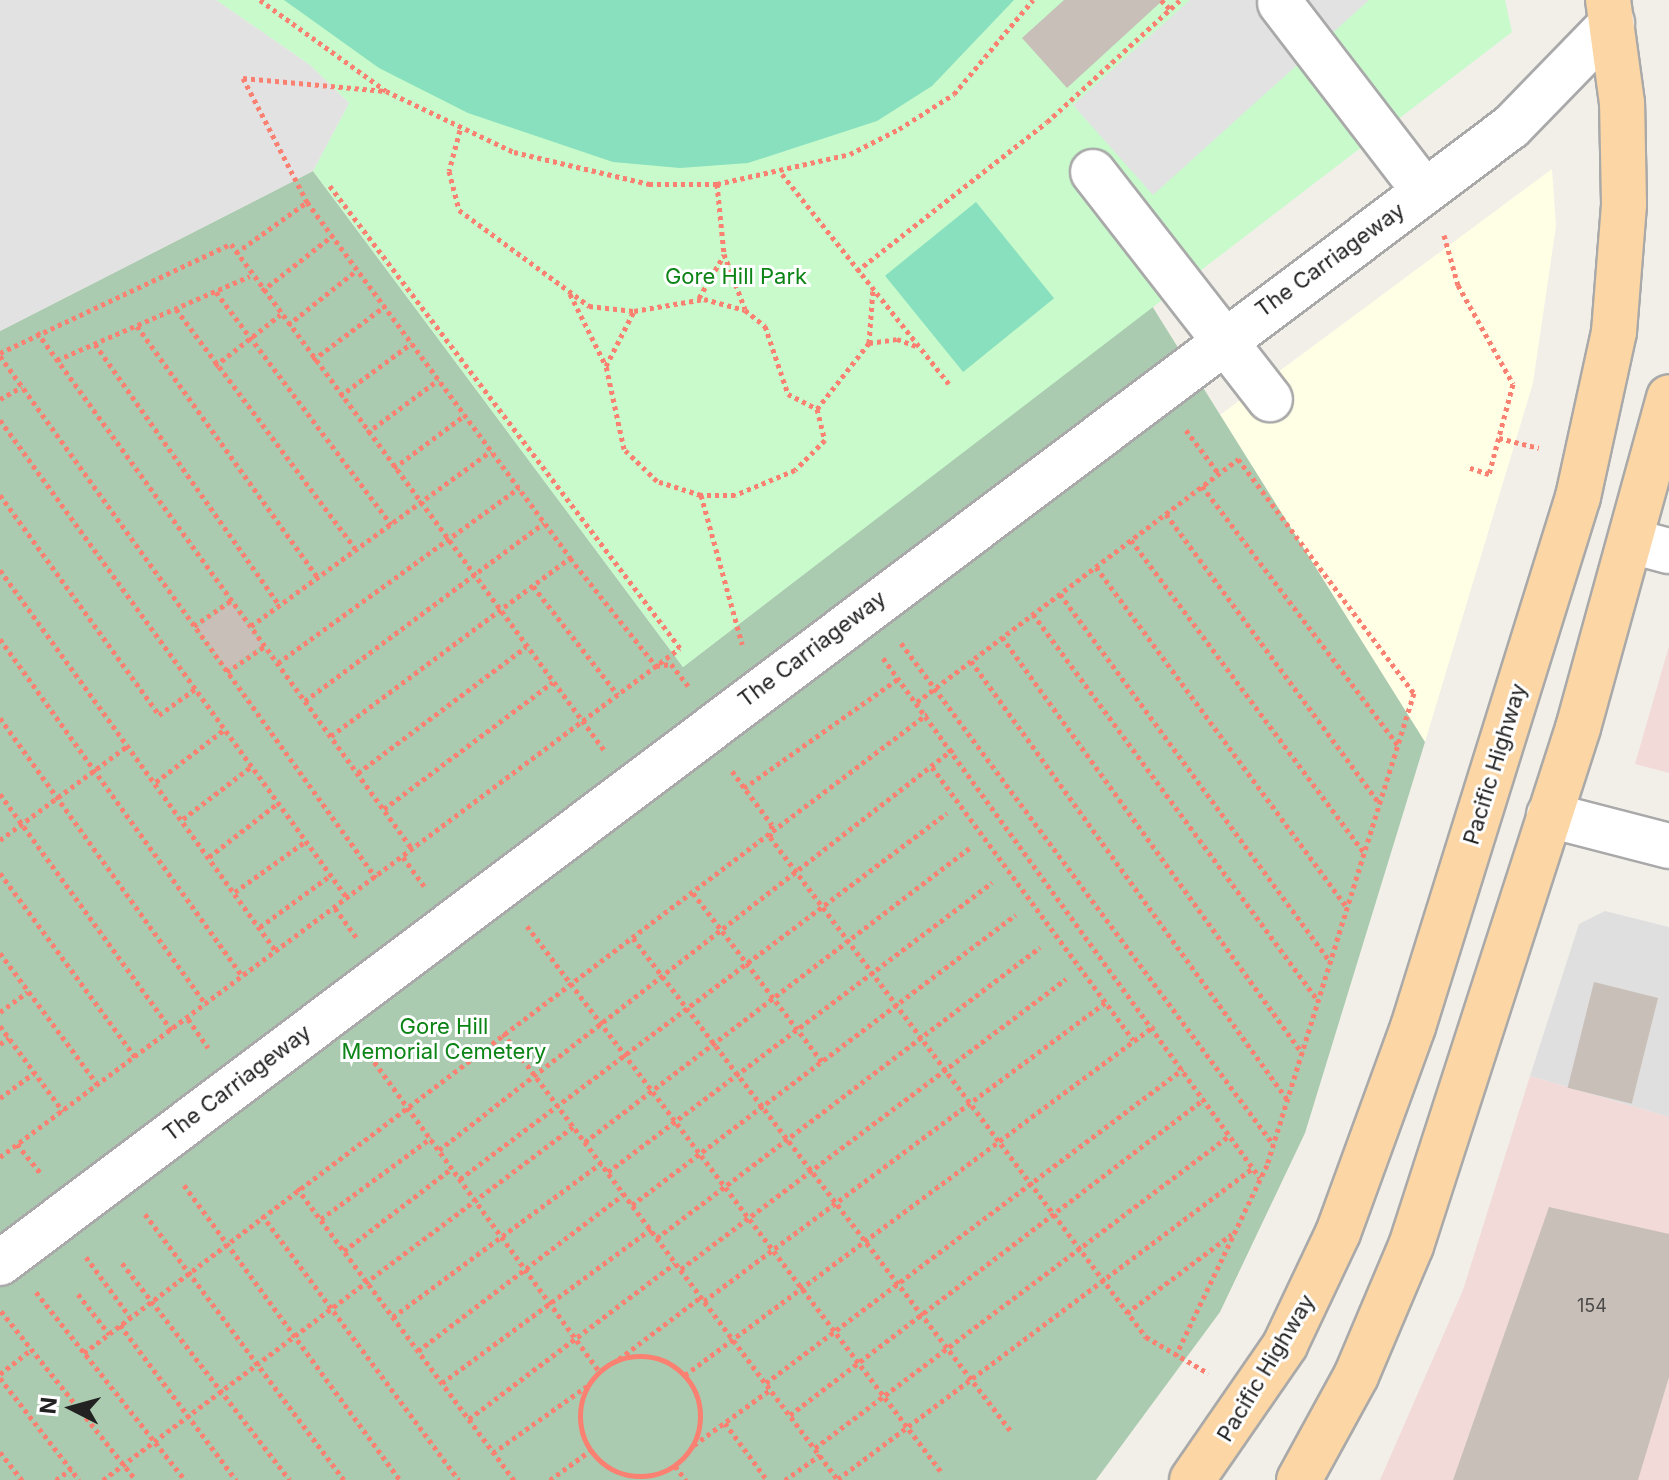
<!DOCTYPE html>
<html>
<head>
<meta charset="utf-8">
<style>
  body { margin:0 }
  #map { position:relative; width:1669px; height:1480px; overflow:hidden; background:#f2efe9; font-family:Inter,sans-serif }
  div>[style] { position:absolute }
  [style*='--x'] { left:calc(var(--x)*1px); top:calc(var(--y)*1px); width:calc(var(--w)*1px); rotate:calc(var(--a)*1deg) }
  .residential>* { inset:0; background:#e0dfdf }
  .commercial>* { inset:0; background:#f2dad9 }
  .education>* { inset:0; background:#ffffe5 }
  .cemetery>* { inset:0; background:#aacbaf }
  .park>* { inset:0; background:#c8facc }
  .pitch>* { inset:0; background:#88e0be; transform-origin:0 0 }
  .parking>* { inset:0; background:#e2e2e2 }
  .building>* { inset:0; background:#c7bfb8; transform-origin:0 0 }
  .path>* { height:5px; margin-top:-2.5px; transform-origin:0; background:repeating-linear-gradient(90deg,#fa8072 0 4px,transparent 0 8px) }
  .path>.ring { margin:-2.5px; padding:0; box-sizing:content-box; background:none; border:5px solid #fa8072; border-radius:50% }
  .roads { filter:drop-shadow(2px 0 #a9a9a9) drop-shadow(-2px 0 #a9a9a9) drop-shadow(0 2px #a9a9a9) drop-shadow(0 -2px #a9a9a9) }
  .minor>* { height:44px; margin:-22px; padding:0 22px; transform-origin:22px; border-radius:22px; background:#fff }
  .major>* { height:44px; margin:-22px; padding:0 22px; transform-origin:22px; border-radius:22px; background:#fcd6a4 }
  span { translate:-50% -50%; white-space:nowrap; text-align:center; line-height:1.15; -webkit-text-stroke:6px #fff; paint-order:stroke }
  .number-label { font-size:18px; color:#4b4948 }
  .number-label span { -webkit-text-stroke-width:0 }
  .street-label { font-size:22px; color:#222 }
  .park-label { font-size:22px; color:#0c8416 }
  .north { position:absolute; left:32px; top:1368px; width:80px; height:80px; -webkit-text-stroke:6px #fff; paint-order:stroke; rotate:276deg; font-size:22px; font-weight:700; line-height:32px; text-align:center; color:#222 }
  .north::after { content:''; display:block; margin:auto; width:28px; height:36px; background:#222; clip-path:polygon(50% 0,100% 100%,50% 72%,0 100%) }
</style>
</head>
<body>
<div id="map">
  <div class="residential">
    <div style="clip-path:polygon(1605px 911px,1669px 927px,1669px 1117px,1530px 1076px,1579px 924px)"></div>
  </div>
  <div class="commercial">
    <div style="clip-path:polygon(1669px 646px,1669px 773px,1635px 764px)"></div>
    <div style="clip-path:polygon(1530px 1076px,1669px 1117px,1669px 1480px,1380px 1480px,1463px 1290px)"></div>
  </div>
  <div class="education">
    <div style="clip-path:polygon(1552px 169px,1556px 226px,1533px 383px,1425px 742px,1220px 415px)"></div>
  </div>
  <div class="cemetery">
    <div style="clip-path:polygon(313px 171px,683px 667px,1152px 306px,1425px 742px,1305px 1133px,1220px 1312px,1096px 1480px,0 1480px,0 331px)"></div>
  </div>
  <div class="park">
    <div style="clip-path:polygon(216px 0,1505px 0,1512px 32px,683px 667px,313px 171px,349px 103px,310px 65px)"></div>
  </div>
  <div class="pitch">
    <div style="clip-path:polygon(284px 0,1014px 0,932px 86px,877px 121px,748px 163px,680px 168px,613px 162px,468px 113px,379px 68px)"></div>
    <div style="left:976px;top:202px;width:124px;height:117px;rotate:51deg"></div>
  </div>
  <div class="parking">
    <div style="clip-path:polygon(0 0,216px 0,310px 65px,349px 103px,313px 171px,0 331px)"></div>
    <div style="clip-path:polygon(1190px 0,1369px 0,1153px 195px,1073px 105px)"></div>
  </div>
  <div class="building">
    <div style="clip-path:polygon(1064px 0,1163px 0,1067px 88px,1022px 38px)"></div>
    <div style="left:231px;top:603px;width:52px;height:42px;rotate:54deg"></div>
    <div style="left:1594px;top:982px;width:66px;height:109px;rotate:14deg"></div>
    <div style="clip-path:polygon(1549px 1207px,1669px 1234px,1669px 1377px,1638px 1480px,1453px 1480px)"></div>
  </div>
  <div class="path">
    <div style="--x:260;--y:0;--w:155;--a:35.8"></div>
    <div style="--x:386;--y:91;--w:142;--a:25.5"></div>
    <div style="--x:514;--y:152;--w:139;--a:13.3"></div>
    <div style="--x:649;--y:184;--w:68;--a:0"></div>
    <div style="--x:717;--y:184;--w:136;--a:-12.7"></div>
    <div style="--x:850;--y:154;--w:55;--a:-27"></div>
    <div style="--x:899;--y:129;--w:65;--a:-32.5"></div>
    <div style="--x:954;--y:94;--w:123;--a:-50"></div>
    <div style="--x:1161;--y:0;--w:13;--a:45"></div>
    <div style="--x:243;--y:78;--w:140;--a:62.7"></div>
    <div style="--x:307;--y:202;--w:443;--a:53.5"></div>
    <div style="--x:570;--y:558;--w:138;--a:51.5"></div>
    <div style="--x:656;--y:666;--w:15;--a:-8"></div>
    <div style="--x:671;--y:664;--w:28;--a:52"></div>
    <div style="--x:243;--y:78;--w:143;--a:5.2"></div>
    <div style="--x:460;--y:130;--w:42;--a:105"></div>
    <div style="--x:449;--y:171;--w:40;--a:75.6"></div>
    <div style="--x:459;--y:210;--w:162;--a:36.4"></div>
    <div style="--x:589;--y:306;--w:45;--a:6.3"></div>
    <div style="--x:782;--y:174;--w:268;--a:51.5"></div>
    <div style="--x:717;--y:184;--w:70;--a:84.3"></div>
    <div style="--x:724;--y:254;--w:59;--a:69.1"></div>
    <div style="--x:1444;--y:235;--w:52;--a:74.4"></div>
    <div style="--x:1458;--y:285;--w:113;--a:60.9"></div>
    <div style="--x:1513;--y:384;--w:93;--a:104.9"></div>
    <div style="--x:1489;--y:474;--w:23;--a:-162"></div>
    <div style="--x:236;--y:253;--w:87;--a:-35.7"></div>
    <div style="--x:857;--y:271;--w:241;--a:-38.1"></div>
    <div style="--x:1047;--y:122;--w:180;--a:-42.5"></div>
    <div style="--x:262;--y:291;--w:89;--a:-38.2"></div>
    <div style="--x:216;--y:292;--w:291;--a:53"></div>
    <div style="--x:570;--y:294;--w:80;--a:63.4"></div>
    <div style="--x:699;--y:298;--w:50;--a:-59.8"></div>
    <div style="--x:704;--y:299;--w:42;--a:15"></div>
    <div style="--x:745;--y:310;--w:26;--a:39"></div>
    <div style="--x:765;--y:326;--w:72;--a:71.3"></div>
    <div style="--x:788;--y:394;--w:33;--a:27"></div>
    <div style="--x:817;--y:409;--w:32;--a:76"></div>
    <div style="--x:825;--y:440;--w:42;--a:135"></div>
    <div style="--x:795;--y:470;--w:65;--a:157.4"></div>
    <div style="--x:735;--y:495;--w:34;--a:180"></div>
    <div style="--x:701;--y:495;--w:46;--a:-162.3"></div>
    <div style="--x:657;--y:481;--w:46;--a:-135.9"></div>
    <div style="--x:624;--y:449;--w:85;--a:-102.2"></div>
    <div style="--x:606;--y:366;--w:62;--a:-63"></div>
    <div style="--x:634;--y:311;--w:71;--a:-9.7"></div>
    <div style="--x:176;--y:309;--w:301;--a:53.2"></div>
    <div style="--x:288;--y:325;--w:88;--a:-38.6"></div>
    <div style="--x:137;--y:326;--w:310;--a:54.3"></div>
    <div style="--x:37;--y:332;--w:640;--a:54.03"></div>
    <div style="--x:869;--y:343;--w:28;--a:-8"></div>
    <div style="--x:897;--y:339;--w:23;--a:20"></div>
    <div style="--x:95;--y:344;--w:319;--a:54.8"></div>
    <div style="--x:0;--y:353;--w:255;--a:-25.3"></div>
    <div style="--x:231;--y:244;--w:629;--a:53.6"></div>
    <div style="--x:0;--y:356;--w:643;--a:54.23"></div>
    <div style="--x:57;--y:360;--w:210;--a:-23.5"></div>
    <div style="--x:313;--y:360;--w:90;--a:-36.9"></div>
    <div style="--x:215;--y:366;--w:83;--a:-38.1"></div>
    <div style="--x:340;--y:396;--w:89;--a:-36.4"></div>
    <div style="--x:0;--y:399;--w:25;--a:-29"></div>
    <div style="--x:817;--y:409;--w:84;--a:-51.8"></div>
    <div style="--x:869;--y:343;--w:54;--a:-85.8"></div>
    <div style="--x:0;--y:420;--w:592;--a:54"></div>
    <div style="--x:1186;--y:430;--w:55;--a:53.1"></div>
    <div style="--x:367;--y:433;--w:89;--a:-36.7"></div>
    <div style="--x:1499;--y:438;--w:41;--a:14"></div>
    <div style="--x:394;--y:468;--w:89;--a:-36.7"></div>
    <div style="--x:1202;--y:486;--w:325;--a:52.9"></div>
    <div style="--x:0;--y:495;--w:271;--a:54.1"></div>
    <div style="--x:159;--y:715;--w:44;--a:-35.8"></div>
    <div style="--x:701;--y:495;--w:155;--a:74.6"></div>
    <div style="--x:1166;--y:514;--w:360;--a:53.6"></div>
    <div style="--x:1131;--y:540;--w:392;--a:53.3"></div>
    <div style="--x:1096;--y:567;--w:423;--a:53.6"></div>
    <div style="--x:0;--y:570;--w:472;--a:54.1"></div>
    <div style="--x:533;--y:586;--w:138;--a:52.1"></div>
    <div style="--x:1060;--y:594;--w:458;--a:53.7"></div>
    <div style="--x:1033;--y:614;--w:481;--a:53.6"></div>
    <div style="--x:194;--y:626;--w:46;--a:-34.4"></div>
    <div style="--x:251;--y:626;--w:297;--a:-36.1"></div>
    <div style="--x:1002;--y:637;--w:513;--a:54.2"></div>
    <div style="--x:0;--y:639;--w:416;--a:54.3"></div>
    <div style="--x:901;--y:643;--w:624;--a:53.41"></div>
    <div style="--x:883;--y:658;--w:642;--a:54.06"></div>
    <div style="--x:971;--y:661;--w:540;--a:54.19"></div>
    <div style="--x:278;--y:663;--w:298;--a:-36"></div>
    <div style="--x:227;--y:672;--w:46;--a:-34.4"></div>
    <div style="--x:305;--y:701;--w:298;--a:-36.7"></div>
    <div style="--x:917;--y:702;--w:403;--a:-37.1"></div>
    <div style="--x:1238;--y:459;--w:293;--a:53.1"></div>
    <div style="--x:1414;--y:693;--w:494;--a:107.3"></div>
    <div style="--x:1267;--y:1165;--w:211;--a:115.6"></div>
    <div style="--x:0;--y:718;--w:353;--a:54.3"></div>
    <div style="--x:331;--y:736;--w:298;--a:-36.7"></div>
    <div style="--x:932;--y:767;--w:339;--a:53.6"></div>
    <div style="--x:732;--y:771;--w:67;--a:53.5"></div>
    <div style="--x:772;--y:825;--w:12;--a:99"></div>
    <div style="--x:770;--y:837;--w:626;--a:53.06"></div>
    <div style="--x:1146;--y:1337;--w:72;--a:30.1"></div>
    <div style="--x:358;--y:773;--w:210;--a:-36.9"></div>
    <div style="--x:156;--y:782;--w:87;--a:-37.5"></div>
    <div style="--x:744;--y:788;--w:189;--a:-35.3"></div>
    <div style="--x:0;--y:794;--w:293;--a:54"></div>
    <div style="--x:384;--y:809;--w:211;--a:-36.9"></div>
    <div style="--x:183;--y:819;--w:87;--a:-37.5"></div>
    <div style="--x:0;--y:840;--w:160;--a:-36.4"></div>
    <div style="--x:209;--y:857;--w:88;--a:-38"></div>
    <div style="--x:403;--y:857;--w:36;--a:54"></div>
    <div style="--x:0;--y:873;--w:230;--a:53.7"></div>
    <div style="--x:235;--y:892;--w:87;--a:-35.7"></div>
    <div style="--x:693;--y:893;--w:213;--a:52.6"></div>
    <div style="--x:335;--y:908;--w:36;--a:54"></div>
    <div style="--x:527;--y:926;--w:687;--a:52.81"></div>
    <div style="--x:260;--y:927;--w:88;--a:-36.2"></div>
    <div style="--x:633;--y:938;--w:620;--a:52.54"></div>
    <div style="--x:0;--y:953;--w:164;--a:53.4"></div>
    <div style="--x:0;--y:1012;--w:34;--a:-36"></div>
    <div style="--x:188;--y:1019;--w:35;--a:55"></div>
    <div style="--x:0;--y:1026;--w:106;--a:53.5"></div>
    <div style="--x:503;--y:1033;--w:559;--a:53.15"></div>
    <div style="--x:0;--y:1044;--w:11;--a:-34"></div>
    <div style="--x:365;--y:1049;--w:398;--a:54"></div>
    <div style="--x:0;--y:1098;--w:42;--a:-36.3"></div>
    <div style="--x:585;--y:1142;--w:484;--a:-37.4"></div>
    <div style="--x:17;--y:1144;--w:40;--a:51"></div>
    <div style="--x:439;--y:1150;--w:652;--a:-37.96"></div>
    <div style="--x:0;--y:1157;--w:849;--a:-36.82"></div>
    <div style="--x:680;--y:648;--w:580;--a:-127.15"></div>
    <div style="--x:608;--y:1172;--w:481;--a:-37"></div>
    <div style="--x:460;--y:1179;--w:609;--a:-36.93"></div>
    <div style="--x:184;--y:1185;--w:366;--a:53.8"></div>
    <div style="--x:297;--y:1188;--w:364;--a:53.4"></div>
    <div style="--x:632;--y:1205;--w:481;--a:-37.1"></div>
    <div style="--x:145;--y:1214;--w:332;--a:53.2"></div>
    <div style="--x:262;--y:1215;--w:330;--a:53.4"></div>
    <div style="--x:321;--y:1219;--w:137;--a:-36.4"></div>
    <div style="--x:657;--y:1238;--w:481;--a:-37.2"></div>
    <div style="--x:344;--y:1251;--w:136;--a:-37.5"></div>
    <div style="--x:86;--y:1257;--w:74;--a:53.7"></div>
    <div style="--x:122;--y:1263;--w:274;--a:52.3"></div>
    <div style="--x:681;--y:1269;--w:482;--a:-37"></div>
    <div style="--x:36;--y:1292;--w:240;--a:51.6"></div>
    <div style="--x:78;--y:1294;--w:51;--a:52.2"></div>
    <div style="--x:704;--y:1301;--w:501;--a:-36.64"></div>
    <div style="--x:1;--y:1311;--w:216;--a:51.4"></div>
    <div style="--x:1127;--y:1313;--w:131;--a:-37"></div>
    <div style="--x:393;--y:1317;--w:259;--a:-36.5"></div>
    <div style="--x:120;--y:1325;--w:194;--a:53.2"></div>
    <div style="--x:418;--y:1351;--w:259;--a:-37.3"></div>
    <div style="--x:84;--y:1353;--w:1058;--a:-37.16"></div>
    <div class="ring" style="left:580px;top:1356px;width:115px;height:115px"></div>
    <div style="--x:619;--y:1359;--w:103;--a:-37.1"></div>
    <div style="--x:0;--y:1374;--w:39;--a:-38"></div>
    <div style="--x:685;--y:1375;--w:585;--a:-36.65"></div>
    <div style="--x:0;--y:1378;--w:129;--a:52.2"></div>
    <div style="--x:442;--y:1383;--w:260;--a:-36.4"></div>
    <div style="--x:766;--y:1383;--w:522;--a:-36.98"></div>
    <div style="--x:790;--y:1415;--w:521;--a:-37.35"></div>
    <div style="--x:469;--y:1419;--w:258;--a:-37.1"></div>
    <div style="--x:725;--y:1423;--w:71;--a:53.6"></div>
    <div style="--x:694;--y:1445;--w:95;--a:-36"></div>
    <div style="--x:815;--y:1448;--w:520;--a:-37.02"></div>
    <div style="--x:0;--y:1452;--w:36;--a:52"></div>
    <div style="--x:493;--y:1453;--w:115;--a:-35.5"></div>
    <div style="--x:675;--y:1466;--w:18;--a:52"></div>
    <div style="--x:838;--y:1479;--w:519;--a:-36.85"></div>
    <div style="--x:56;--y:1480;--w:19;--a:-36"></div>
    <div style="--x:103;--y:1480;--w:588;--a:-36.91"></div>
    <div style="--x:550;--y:1480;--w:51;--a:-36.2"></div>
    <div style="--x:785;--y:1480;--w:43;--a:-35.5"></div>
  </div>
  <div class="roads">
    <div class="minor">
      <div style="--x:1280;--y:3;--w:237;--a:52.5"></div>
      <div style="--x:1093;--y:172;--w:288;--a:52.1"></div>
      <div style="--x:1631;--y:541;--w:39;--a:15"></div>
      <div style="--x:1549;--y:815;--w:124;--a:14.5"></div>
      <div style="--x:0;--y:1263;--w:1890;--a:-36.94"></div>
      <div style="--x:1511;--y:127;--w:145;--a:-45.8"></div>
    </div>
    <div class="major">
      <div style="--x:1192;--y:1480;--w:164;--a:-55.4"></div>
      <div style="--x:1285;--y:1345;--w:124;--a:-64.7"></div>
      <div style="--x:1338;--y:1233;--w:219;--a:-70"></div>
      <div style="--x:1413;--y:1027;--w:555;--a:-72.71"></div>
      <div style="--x:1578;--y:497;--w:169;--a:-77.7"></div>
      <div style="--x:1614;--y:332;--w:128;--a:-85.5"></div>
      <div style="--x:1624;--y:204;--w:101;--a:-91.1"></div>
      <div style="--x:1622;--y:103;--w:104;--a:-97.7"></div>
      <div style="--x:1299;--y:1480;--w:119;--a:-61.3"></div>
      <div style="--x:1356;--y:1376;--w:141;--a:-67.1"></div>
      <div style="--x:1411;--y:1246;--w:544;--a:-72.13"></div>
      <div style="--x:1578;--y:728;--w:343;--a:-74.6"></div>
    </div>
  </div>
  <div class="number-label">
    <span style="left:1592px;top:1306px">154</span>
  </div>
  <div class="street-label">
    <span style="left:1330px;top:260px;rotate:-36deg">The Carriageway</span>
    <span style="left:812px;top:649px;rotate:-37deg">The Carriageway</span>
    <span style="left:1495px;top:764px;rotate:-73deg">Pacific Highway</span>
    <span style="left:237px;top:1083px;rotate:-37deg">The Carriageway</span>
    <span style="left:1266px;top:1368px;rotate:-59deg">Pacific Highway</span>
  </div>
  <div class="park-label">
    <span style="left:736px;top:277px">Gore Hill Park</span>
    <span style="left:444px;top:1039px">Gore Hill<br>Memorial Cemetery</span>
  </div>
  <div class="north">N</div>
</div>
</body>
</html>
